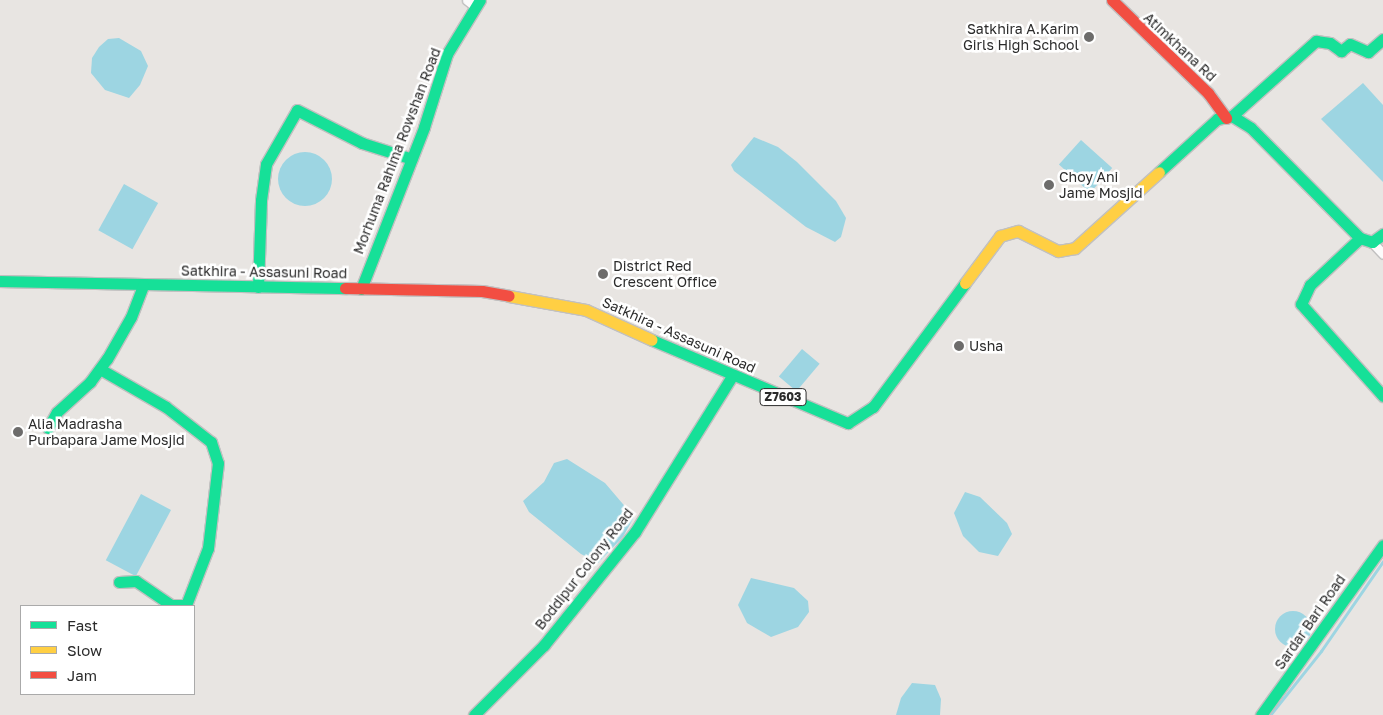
<!DOCTYPE html>
<html>
<head>
<meta charset="utf-8">
<style>
  body { margin:0 }
  #map { position:relative; width:1383px; height:715px; overflow:hidden; background:#e8e5e2; font-family:"Golos Text",sans-serif }
  div>[style] { position:absolute }
  [style*='--x'] { left:calc(var(--x)*1px); top:calc(var(--y)*1px); width:calc(var(--w)*1px); rotate:calc(var(--a)*1deg) }
  .water>* { inset:0; background:#9dd5e2; transform-origin:0 0 }
  .round { border-radius:50% }
  .stream>* { height:3px; margin:-1.5px; padding:0 1.5px; transform-origin:1.5px; border-radius:1.5px; background:#9dd5e2 }
  .roads { filter:drop-shadow(1px 0 #c1c0c0) drop-shadow(-1px 0 #c1c0c0) drop-shadow(0 1px #c1c0c0) drop-shadow(0 -1px #c1c0c0) }
  .street>* { height:9px; margin:-4.5px; padding:0 4.5px; transform-origin:4.5px; border-radius:4.5px; background:#fcfbfb }
  .fast>* { height:11px; margin:-5.5px; padding:0 5.5px; transform-origin:5.5px; border-radius:5.5px; background:#16e098 }
  .slow>* { height:11px; margin:-5.5px; padding:0 5.5px; transform-origin:5.5px; border-radius:5.5px; background:#ffcf43 }
  .jam>* { height:11px; margin:-5.5px; padding:0 5.5px; transform-origin:5.5px; border-radius:5.5px; background:#f24e42 }
  .dots>* { width:14px; height:14px; translate:-50% -50%; box-sizing:border-box; border:2px solid #fff; border-radius:50% }
  span { translate:-50% -50%; white-space:nowrap; text-align:center; line-height:1.15; -webkit-text-stroke:5px #fff; paint-order:stroke }
  .shield-label span { padding:1px 4px; background:#fff; border:1px solid; border-radius:4px; -webkit-text-stroke-width:0 }
  .shield-label { font-size:12px; color:#2b2b2b; font-weight:700 }
  .poi-label { font-size:14px; color:#2b2b2b }
  .right { translate:-100% -50%; text-align:right }
  .left { translate:0 -50%; text-align:left }
  .street-label { font-size:14px; color:#2b2b2b }
  .legend { position:absolute; left:20px; top:605px; width:175px; height:90px; box-sizing:border-box; background:#fff; border:1px solid #aaa; margin:0; padding:6px 9px; list-style:none; font-size:15px; color:#2b2b2b }
  .legend li { display:flex; align-items:center; gap:10px; height:25px }
  .legend b { width:25px; border:1px solid #aaa }
</style>
</head>
<body>
<div id="map">
  <div class="water">
    <div style="clip-path:polygon(119px 38px,141px 51px,148px 66px,140px 85px,129px 98px,105px 90px,91px 73px,92px 58px,99px 47px,108px 39px)"></div>
    <div style="clip-path:polygon(1363px 83px,1383px 105px,1383px 182px,1321px 119px)"></div>
    <div style="clip-path:polygon(754px 137px,778px 147px,797px 162px,836px 201px,846px 218px,841px 237px,835px 242px,806px 227px,734px 171px,731px 165px)"></div>
    <div style="left:1081px;top:140px;width:42px;height:33px;rotate:42deg"></div>
    <div class="round" style="left:278px;top:152px;width:54px;height:54px"></div>
    <div style="left:124px;top:184px;width:39px;height:53px;rotate:29deg"></div>
    <div style="left:802px;top:349px;width:23px;height:36px;rotate:40deg"></div>
    <div style="clip-path:polygon(567px 459px,605px 483px,634px 517px,623px 537px,598px 563px,581px 554px,529px 512px,523px 501px,544px 482px,554px 463px)"></div>
    <div style="clip-path:polygon(965px 492px,980px 497px,1007px 523px,1012px 534px,998px 556px,979px 552px,963px 536px,954px 513px)"></div>
    <div style="left:141px;top:494px;width:34px;height:75px;rotate:28deg"></div>
    <div style="clip-path:polygon(751px 578px,794px 588px,808px 601px,809px 612px,798px 627px,771px 637px,747px 623px,738px 605px)"></div>
    <div class="round" style="left:1275px;top:611px;width:36px;height:36px"></div>
    <div style="clip-path:polygon(912px 683px,935px 685px,941px 699px,940px 715px,896px 715px,901px 698px)"></div>
  </div>
  <div class="stream">
    <div style="--x:1270;--y:715;--w:82;--a:-51.4"></div>
    <div style="--x:1321;--y:651;--w:109;--a:-55.4"></div>
  </div>
  <div class="roads">
    <div class="street">
      <div style="--x:467;--y:0;--w:11;--a:38"></div>
      <div style="--x:1372;--y:242;--w:16;--a:47"></div>
    </div>
    <div class="fast">
      <div style="--x:1232;--y:116;--w:113;--a:-41.8"></div>
      <div style="--x:1316;--y:41;--w:14;--a:8"></div>
      <div style="--x:1330;--y:43;--w:14;--a:36"></div>
      <div style="--x:1341;--y:51;--w:11;--a:-38"></div>
      <div style="--x:1350;--y:44;--w:20;--a:24"></div>
      <div style="--x:1368;--y:52;--w:20;--a:-41"></div>
      <div style="--x:1159;--y:172;--w:79;--a:-42.4"></div>
      <div style="--x:1217;--y:119;--w:15;--a:-11"></div>
      <div style="--x:1232;--y:116;--w:22;--a:32"></div>
      <div style="--x:1251;--y:128;--w:155;--a:45.3"></div>
      <div style="--x:1360;--y:238;--w:13;--a:18"></div>
      <div style="--x:1372;--y:242;--w:14;--a:-36"></div>
      <div style="--x:1360;--y:238;--w:69;--a:136.8"></div>
      <div style="--x:1310;--y:285;--w:21;--a:115"></div>
      <div style="--x:1301;--y:304;--w:123;--a:48.3"></div>
      <div style="--x:0;--y:281;--w:345;--a:1.2"></div>
      <div style="--x:258;--y:287;--w:87;--a:-88"></div>
      <div style="--x:261;--y:200;--w:36;--a:-82"></div>
      <div style="--x:266;--y:164;--w:62;--a:-60.1"></div>
      <div style="--x:297;--y:110;--w:73;--a:26.9"></div>
      <div style="--x:362;--y:143;--w:52;--a:17.7"></div>
      <div style="--x:361;--y:289;--w:174;--a:-68.7"></div>
      <div style="--x:424;--y:127;--w:77;--a:-72.5"></div>
      <div style="--x:447;--y:54;--w:63;--a:-58.6"></div>
      <div style="--x:652;--y:340;--w:213;--a:23"></div>
      <div style="--x:848;--y:423;--w:30;--a:-33"></div>
      <div style="--x:873;--y:407;--w:154;--a:-53.4"></div>
      <div style="--x:100;--y:369;--w:76;--a:29.9"></div>
      <div style="--x:166;--y:407;--w:57;--a:37.9"></div>
      <div style="--x:211;--y:442;--w:22;--a:72"></div>
      <div style="--x:218;--y:463;--w:86;--a:96.7"></div>
      <div style="--x:208;--y:548;--w:61;--a:111.1"></div>
      <div style="--x:186;--y:605;--w:15;--a:180"></div>
      <div style="--x:171;--y:605;--w:42;--a:-145.6"></div>
      <div style="--x:136;--y:581;--w:17;--a:177"></div>
      <div style="--x:48;--y:428;--w:18;--a:-61"></div>
      <div style="--x:57;--y:412;--w:45;--a:-42.3"></div>
      <div style="--x:90;--y:382;--w:29;--a:-54"></div>
      <div style="--x:107;--y:359;--w:48;--a:-60.3"></div>
      <div style="--x:131;--y:317;--w:34;--a:-69"></div>
      <div style="--x:474;--y:715;--w:99;--a:-45"></div>
      <div style="--x:544;--y:645;--w:145;--a:-51.2"></div>
      <div style="--x:635;--y:532;--w:184;--a:-58.1"></div>
      <div style="--x:1261;--y:715;--w:209;--a:-54.3"></div>
    </div>
    <div class="slow">
      <div style="--x:965;--y:283;--w:59;--a:-53.3"></div>
      <div style="--x:1000;--y:236;--w:19;--a:-16"></div>
      <div style="--x:1018;--y:231;--w:45;--a:26.6"></div>
      <div style="--x:1058;--y:251;--w:17;--a:-10"></div>
      <div style="--x:1075;--y:248;--w:113;--a:-42.1"></div>
      <div style="--x:509;--y:296;--w:78;--a:10.3"></div>
      <div style="--x:586;--y:310;--w:72;--a:24.4"></div>
    </div>
    <div class="jam">
      <div style="--x:1112;--y:0;--w:134;--a:44.1"></div>
      <div style="--x:1208;--y:93;--w:31;--a:54"></div>
      <div style="--x:345;--y:288;--w:137;--a:1.3"></div>
      <div style="--x:482;--y:291;--w:27;--a:10"></div>
    </div>
  </div>
  <div class="dots">
    <div style="left:1089px;top:37px;background:#6d6c6b"></div>
    <div style="left:1049px;top:185px;background:#6d6c6b"></div>
    <div style="left:603px;top:274px;background:#6d6c6b"></div>
    <div style="left:959px;top:346px;background:#6d6c6b"></div>
    <div style="left:18px;top:432px;background:#6d6c6b"></div>
  </div>
  <div class="shield-label">
    <span style="left:783px;top:397px">Z7603</span>
  </div>
  <div class="poi-label">
    <span class="right" style="left:1079px;top:37px">Satkhira A.Karim<br>Girls High School</span>
    <span class="left" style="left:1059px;top:185px">Choy Ani<br>Jame Mosjid</span>
    <span class="left" style="left:613px;top:274px">District Red<br>Crescent Office</span>
    <span class="left" style="left:969px;top:346px">Usha</span>
    <span class="left" style="left:28px;top:432px">Alia Madrasha<br>Purbapara Jame Mosjid</span>
  </div>
  <div class="street-label">
    <span style="left:1180px;top:47px;rotate:43deg">Atimkhana Rd</span>
    <span style="left:397px;top:151px;rotate:-69deg">Morhuma Rahima Rowshan Road</span>
    <span style="left:264px;top:272px;rotate:1deg">Satkhira - Assasuni Road</span>
    <span style="left:679px;top:335px;rotate:24deg">Satkhira - Assasuni Road</span>
    <span style="left:584px;top:569px;rotate:-52deg">Boddipur Colony Road</span>
    <span style="left:1310px;top:622px;rotate:-55deg">Sardar Bari Road</span>
  </div>
  <ul class="legend">
  <li><b style="height:6px;background:#16e098"></b>Fast</li>
  <li><b style="height:6px;background:#ffcf43"></b>Slow</li>
  <li><b style="height:6px;background:#f24e42"></b>Jam</li>
  </ul>
</div>
</body>
</html>
